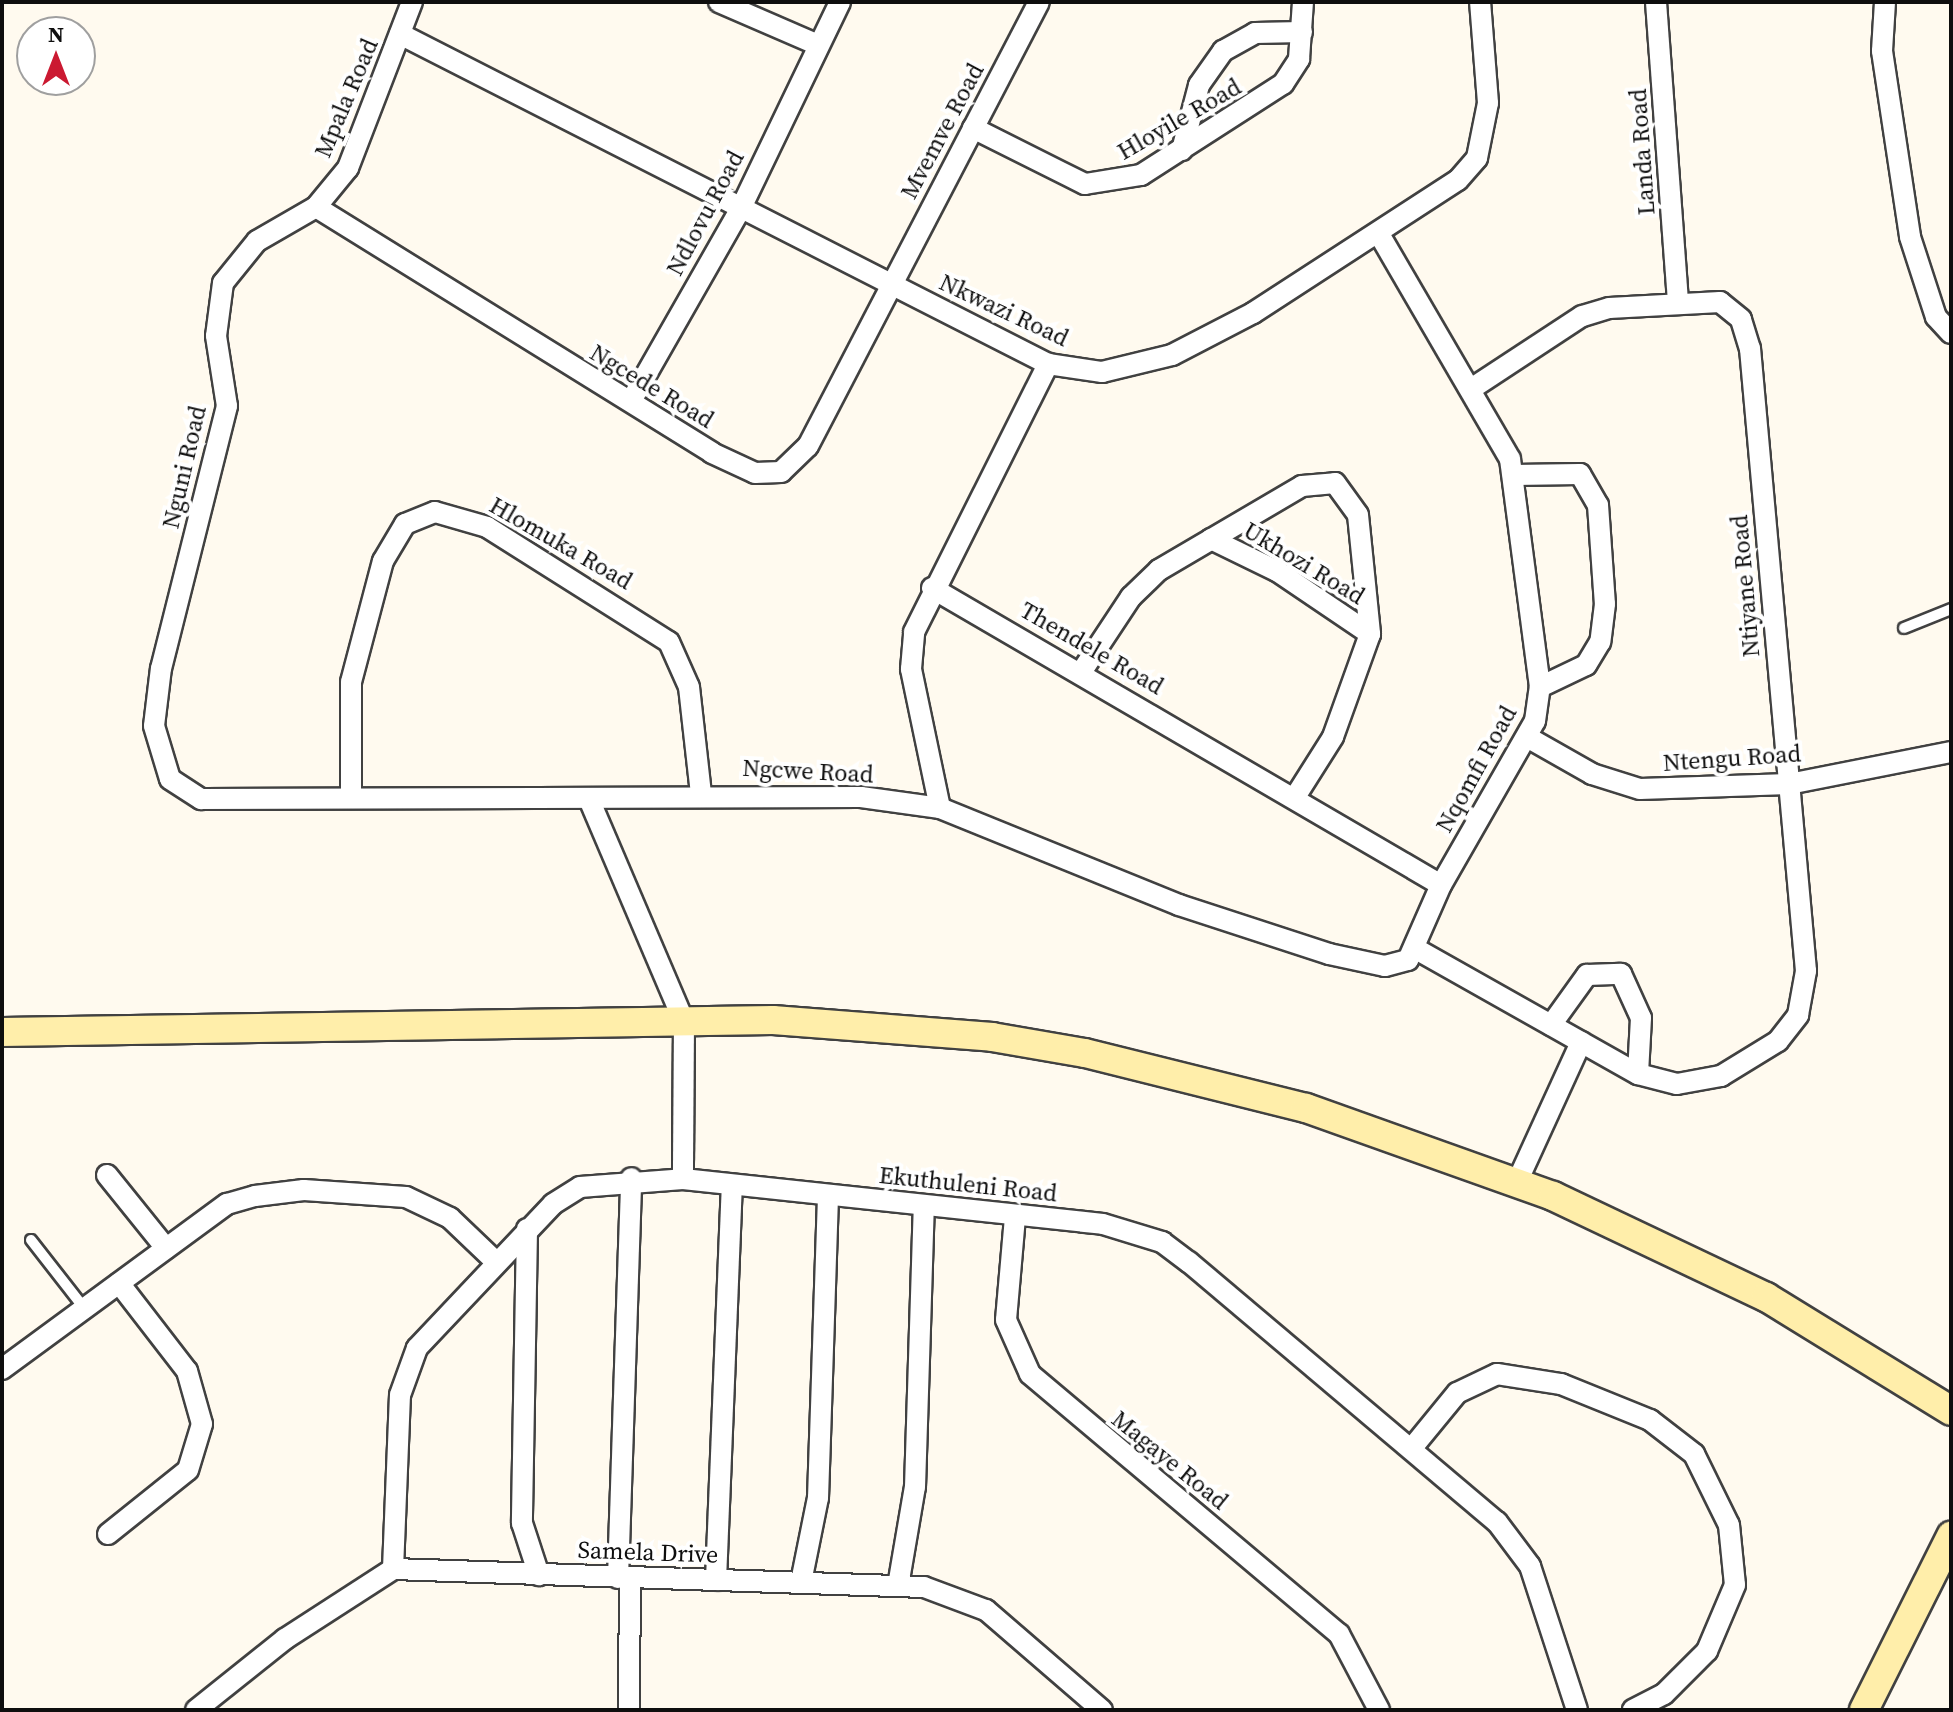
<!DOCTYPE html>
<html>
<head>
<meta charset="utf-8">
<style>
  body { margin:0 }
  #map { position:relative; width:1953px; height:1712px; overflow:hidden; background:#fffaef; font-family:"Source Serif 4",serif }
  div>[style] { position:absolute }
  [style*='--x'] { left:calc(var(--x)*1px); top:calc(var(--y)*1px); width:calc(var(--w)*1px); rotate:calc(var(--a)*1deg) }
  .roads { filter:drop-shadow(2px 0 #414141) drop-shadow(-2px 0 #414141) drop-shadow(0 2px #414141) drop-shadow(0 -2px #414141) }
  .lane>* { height:10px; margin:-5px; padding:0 5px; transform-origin:5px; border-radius:5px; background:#fff }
  .street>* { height:20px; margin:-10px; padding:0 10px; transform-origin:10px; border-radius:10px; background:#fff }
  .secondary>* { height:28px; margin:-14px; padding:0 14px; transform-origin:14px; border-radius:14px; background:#fea }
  span { translate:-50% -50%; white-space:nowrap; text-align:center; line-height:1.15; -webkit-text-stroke:8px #fff; paint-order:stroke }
  .street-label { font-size:24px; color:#0e0e0e }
  .frame { position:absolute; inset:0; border:4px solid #0e0e0e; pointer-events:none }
  .north { position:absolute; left:16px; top:16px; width:80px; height:80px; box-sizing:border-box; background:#fff; border:2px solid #9f9f9f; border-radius:50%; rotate:0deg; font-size:22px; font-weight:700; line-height:32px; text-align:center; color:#0e0e0e }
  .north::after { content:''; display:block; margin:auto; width:28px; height:36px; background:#cb1931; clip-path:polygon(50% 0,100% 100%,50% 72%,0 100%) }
</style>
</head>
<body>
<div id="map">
  <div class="roads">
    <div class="lane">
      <div style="--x:1904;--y:628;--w:51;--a:-22"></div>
      <div style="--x:31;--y:1240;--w:88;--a:52"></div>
    </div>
    <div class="street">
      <div style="--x:412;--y:2;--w:178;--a:111.1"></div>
      <div style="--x:348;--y:168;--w:50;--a:129.4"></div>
      <div style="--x:316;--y:207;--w:68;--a:150"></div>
      <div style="--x:257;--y:241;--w:54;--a:129"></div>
      <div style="--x:223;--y:283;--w:53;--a:97.5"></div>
      <div style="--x:216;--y:336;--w:71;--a:81.1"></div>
      <div style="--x:227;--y:406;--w:270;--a:104.1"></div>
      <div style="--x:161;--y:668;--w:58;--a:96.9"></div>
      <div style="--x:154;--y:726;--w:55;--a:73.2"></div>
      <div style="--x:170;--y:779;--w:37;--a:33"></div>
      <div style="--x:201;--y:799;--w:660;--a:-0.17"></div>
      <div style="--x:861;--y:797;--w:80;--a:7.9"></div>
      <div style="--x:940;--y:808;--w:258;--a:22.1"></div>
      <div style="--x:1179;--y:905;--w:158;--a:18.1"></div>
      <div style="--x:1329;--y:954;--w:57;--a:12.1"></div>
      <div style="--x:1385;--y:966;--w:24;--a:-15"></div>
      <div style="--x:1408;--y:960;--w:82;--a:-66.3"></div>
      <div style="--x:1441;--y:885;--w:189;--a:-60.2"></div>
      <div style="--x:1535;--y:721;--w:34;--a:-82"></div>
      <div style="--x:1540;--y:687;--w:230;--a:-97.5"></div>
      <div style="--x:1510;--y:459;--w:257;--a:-120.2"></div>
      <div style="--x:719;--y:2;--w:106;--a:23.4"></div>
      <div style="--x:1656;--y:2;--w:298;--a:85.8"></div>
      <div style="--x:1885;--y:2;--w:49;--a:93.5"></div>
      <div style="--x:1882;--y:51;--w:188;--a:81.4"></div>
      <div style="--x:1910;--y:237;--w:84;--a:72"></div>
      <div style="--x:1936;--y:317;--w:22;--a:47"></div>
      <div style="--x:400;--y:34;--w:727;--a:26.99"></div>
      <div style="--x:1048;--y:364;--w:55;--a:8.4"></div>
      <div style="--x:1102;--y:372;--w:72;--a:-13.7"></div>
      <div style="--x:1172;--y:355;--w:91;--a:-27.4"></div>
      <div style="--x:1253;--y:313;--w:244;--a:-33"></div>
      <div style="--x:1458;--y:180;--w:29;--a:-49"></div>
      <div style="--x:1477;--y:158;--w:56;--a:-78.7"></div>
      <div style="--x:1488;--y:103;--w:101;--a:-94.5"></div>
      <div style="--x:973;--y:128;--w:125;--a:26.6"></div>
      <div style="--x:1085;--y:184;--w:57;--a:-9.1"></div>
      <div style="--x:1141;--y:175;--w:169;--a:-32.7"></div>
      <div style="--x:1283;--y:84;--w:30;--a:-57"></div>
      <div style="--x:1299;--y:59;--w:57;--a:-86"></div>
      <div style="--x:1182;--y:150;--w:67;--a:-75.3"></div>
      <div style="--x:1199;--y:85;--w:42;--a:-54.8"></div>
      <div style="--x:1223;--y:51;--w:37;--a:-29"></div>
      <div style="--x:1255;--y:33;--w:47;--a:-1.2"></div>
      <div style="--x:316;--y:207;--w:466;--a:31.8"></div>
      <div style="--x:712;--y:453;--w:47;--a:24.9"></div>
      <div style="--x:755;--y:473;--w:26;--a:-2"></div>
      <div style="--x:781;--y:472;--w:37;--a:-44"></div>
      <div style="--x:808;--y:446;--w:500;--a:-62.51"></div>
      <div style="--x:631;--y:401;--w:220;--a:-60.3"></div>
      <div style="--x:740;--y:210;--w:231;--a:-64.3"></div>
      <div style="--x:1514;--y:475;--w:66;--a:-0.9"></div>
      <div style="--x:1580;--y:474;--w:36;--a:60"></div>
      <div style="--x:1598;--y:505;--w:99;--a:86"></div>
      <div style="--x:1605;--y:604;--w:38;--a:97"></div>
      <div style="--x:1600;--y:642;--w:27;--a:121"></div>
      <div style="--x:1586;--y:665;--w:51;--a:154.4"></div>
      <div style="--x:1211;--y:539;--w:73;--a:25.9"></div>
      <div style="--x:1277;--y:571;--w:112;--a:34.1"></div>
      <div style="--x:932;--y:588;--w:589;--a:30.26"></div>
      <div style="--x:1082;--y:671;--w:89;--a:-56.5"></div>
      <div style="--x:1131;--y:597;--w:39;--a:-44"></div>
      <div style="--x:1159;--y:570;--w:166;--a:-30.4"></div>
      <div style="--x:1302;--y:486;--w:33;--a:-5"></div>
      <div style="--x:1335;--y:483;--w:39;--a:54"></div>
      <div style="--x:1358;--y:515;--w:120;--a:84.2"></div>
      <div style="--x:1370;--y:634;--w:109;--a:109.8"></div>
      <div style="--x:1333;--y:737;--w:71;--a:122.3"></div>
      <div style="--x:1527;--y:737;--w:75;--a:29.6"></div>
      <div style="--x:1592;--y:774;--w:50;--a:17.4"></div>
      <div style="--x:1640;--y:789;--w:149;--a:-1.9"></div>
      <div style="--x:1789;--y:784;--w:165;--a:-11.2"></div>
      <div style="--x:351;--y:798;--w:116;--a:-90"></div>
      <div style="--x:351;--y:682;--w:125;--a:-75.2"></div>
      <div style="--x:383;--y:561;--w:43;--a:-59.3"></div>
      <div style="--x:405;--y:524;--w:32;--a:-22"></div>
      <div style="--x:435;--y:512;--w:54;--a:16.1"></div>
      <div style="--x:487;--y:527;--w:215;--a:32.3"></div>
      <div style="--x:669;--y:642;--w:49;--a:66"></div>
      <div style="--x:689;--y:687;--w:108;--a:83.6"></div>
      <div style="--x:589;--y:799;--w:242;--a:66.9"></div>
      <div style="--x:684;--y:1022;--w:157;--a:90.4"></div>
      <div style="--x:940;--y:808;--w:142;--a:-101.8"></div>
      <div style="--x:911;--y:669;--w:37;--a:-85"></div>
      <div style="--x:914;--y:632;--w:300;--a:-63.4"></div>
      <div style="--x:1416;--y:949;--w:255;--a:29.4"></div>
      <div style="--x:1638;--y:1074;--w:40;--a:14.4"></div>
      <div style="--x:1677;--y:1084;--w:45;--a:-10.3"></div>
      <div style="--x:1721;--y:1076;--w:67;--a:-31.6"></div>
      <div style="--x:1778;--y:1041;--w:33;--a:-52"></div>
      <div style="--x:1798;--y:1015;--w:45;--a:-79.7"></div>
      <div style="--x:1806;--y:971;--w:625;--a:-95.14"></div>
      <div style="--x:1750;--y:349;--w:31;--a:-107"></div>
      <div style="--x:1741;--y:319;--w:27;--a:-141"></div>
      <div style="--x:1720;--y:302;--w:111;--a:176.9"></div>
      <div style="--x:1609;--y:308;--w:28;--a:163"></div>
      <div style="--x:1582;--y:316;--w:129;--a:146.7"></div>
      <div style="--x:1551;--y:1025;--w:62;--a:-54.2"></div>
      <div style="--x:1587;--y:975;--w:34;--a:-2"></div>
      <div style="--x:1621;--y:974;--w:48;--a:65.6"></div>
      <div style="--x:1641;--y:1018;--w:56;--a:93.1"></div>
      <div style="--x:107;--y:1175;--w:94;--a:51.1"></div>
      <div style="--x:1517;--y:1182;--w:154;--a:-65.4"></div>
      <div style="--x:1015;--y:1217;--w:103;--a:95"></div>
      <div style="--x:1006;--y:1320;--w:59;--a:66"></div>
      <div style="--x:1030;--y:1374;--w:404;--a:40.1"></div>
      <div style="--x:1339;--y:1634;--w:86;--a:62.2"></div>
      <div style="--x:527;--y:1229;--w:294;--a:91"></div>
      <div style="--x:522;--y:1523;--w:55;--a:71.9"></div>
      <div style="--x:2;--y:1369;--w:279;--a:-36.3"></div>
      <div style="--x:227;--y:1204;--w:29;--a:-16"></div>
      <div style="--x:255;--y:1196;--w:49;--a:-7"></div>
      <div style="--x:304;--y:1190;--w:102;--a:3.9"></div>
      <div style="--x:406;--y:1197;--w:49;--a:25.5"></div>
      <div style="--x:450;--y:1218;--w:62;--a:43.7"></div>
      <div style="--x:1412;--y:1448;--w:71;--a:-50.7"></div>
      <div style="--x:1457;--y:1393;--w:44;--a:-25.4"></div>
      <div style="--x:1497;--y:1374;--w:65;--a:8.9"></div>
      <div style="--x:1561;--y:1384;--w:96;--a:22"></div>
      <div style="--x:1650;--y:1420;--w:56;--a:37.7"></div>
      <div style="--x:1694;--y:1454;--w:79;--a:63.8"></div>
      <div style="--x:1729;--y:1525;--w:60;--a:84.3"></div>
      <div style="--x:1735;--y:1585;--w:72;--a:113"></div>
      <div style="--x:1707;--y:1651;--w:61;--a:135"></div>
      <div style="--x:1664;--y:1694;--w:35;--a:153"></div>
      <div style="--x:108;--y:1534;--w:102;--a:-38.7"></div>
      <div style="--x:188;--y:1470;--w:48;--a:-73.1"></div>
      <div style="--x:202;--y:1424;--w:55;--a:-105.8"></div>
      <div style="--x:187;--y:1371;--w:111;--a:-127.7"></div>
      <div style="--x:393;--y:1569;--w:174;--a:-87.7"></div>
      <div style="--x:400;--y:1395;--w:50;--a:-70.1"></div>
      <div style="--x:417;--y:1348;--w:198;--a:-46.6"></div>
      <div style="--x:553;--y:1204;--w:32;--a:-32"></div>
      <div style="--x:580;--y:1187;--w:103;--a:-4.4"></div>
      <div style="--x:683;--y:1179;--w:422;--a:6.1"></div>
      <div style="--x:1103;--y:1224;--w:62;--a:17"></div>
      <div style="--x:1162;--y:1242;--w:34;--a:37"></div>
      <div style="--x:1189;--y:1262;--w:403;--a:40.2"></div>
      <div style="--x:1497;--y:1522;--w:55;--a:53.1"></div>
      <div style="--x:1530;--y:1566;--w:151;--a:71.9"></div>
      <div style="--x:618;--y:1578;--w:400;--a:-88.1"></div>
      <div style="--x:716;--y:1580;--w:395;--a:-87.7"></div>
      <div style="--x:801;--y:1582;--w:86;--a:-78.6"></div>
      <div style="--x:818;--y:1498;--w:303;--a:-88.1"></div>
      <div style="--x:898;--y:1586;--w:100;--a:-80.3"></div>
      <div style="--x:915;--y:1487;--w:281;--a:-88.2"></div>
      <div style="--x:196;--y:1710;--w:114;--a:-38.6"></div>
      <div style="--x:285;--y:1639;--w:129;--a:-32.9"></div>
      <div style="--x:393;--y:1569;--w:531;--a:1.94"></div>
      <div style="--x:924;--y:1587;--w:66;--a:20.4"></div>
      <div style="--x:986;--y:1610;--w:153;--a:40.8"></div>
      <div style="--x:629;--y:1710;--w:132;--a:-89.6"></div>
    </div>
    <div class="secondary">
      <div style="--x:2;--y:1032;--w:771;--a:-0.89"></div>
      <div style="--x:773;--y:1020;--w:220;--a:4.4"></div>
      <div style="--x:992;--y:1037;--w:94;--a:9.8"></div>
      <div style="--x:1085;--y:1053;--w:228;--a:14"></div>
      <div style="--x:1306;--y:1108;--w:262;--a:19.6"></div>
      <div style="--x:1553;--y:1196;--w:236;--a:25.4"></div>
      <div style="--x:1766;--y:1297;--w:217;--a:31.6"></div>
      <div style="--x:1864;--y:1710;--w:195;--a:-63.4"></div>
    </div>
  </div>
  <div class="street-label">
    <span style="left:346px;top:98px;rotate:-67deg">Mpala Road</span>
    <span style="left:1179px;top:119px;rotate:-30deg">Hloyile Road</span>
    <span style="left:942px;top:131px;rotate:-62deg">Mvemve Road</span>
    <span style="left:1642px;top:152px;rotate:-94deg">Landa Road</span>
    <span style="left:705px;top:213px;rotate:-62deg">Ndlovu Road</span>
    <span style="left:1004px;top:310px;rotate:25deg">Nkwazi Road</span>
    <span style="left:652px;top:386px;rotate:31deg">Ngcede Road</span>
    <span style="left:184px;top:467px;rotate:-77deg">Nguni Road</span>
    <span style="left:561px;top:543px;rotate:30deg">Hlomuka Road</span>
    <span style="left:1304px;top:563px;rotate:31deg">Ukhozi Road</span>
    <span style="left:1745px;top:586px;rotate:-95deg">Ntiyane Road</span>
    <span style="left:1092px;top:648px;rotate:30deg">Thendele Road</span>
    <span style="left:1732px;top:758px;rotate:-4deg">Ntengu Road</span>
    <span style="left:1476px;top:769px;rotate:-61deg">Nqomfi Road</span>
    <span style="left:808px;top:771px;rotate:3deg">Ngcwe Road</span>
    <span style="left:968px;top:1184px;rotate:6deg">Ekuthuleni Road</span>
    <span style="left:1170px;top:1460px;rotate:39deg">Magaye Road</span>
    <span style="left:648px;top:1552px;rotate:2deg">Samela Drive</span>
  </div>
  <div class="frame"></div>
  <div class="north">N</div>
</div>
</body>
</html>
